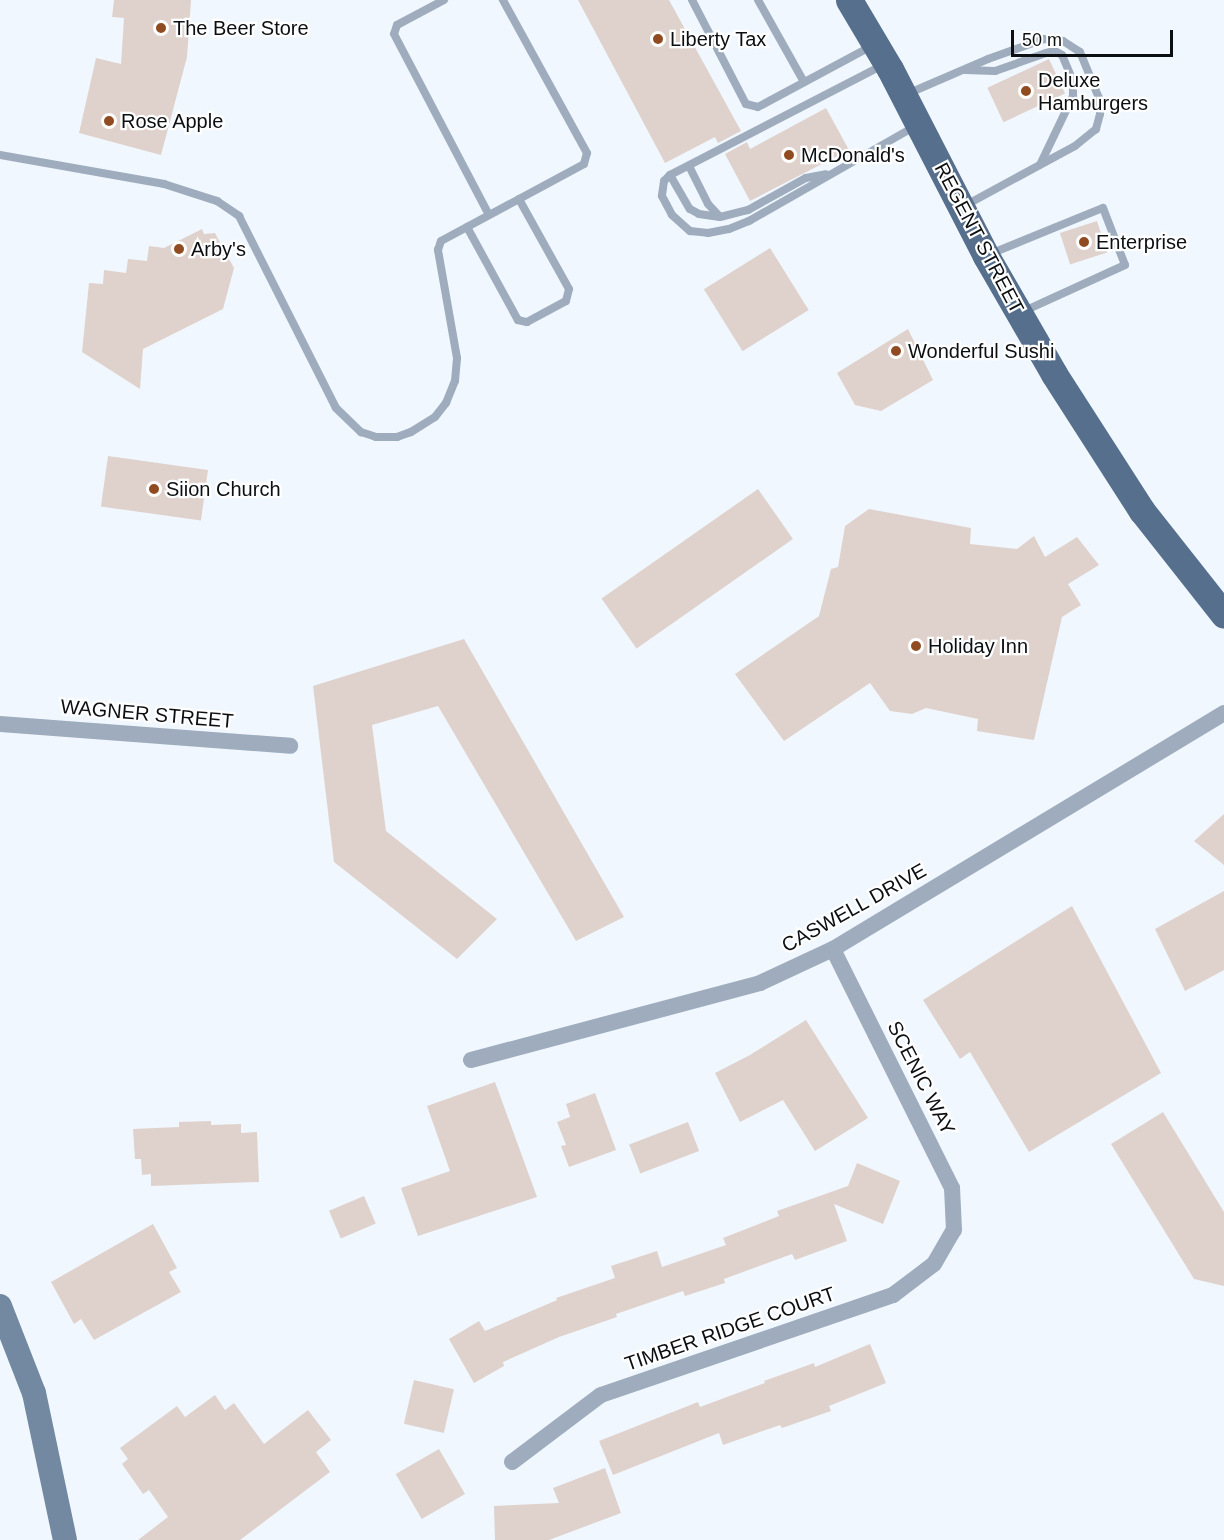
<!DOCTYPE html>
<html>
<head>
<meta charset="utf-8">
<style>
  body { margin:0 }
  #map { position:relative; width:1224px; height:1540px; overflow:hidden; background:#f0f7ff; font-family:Arial,sans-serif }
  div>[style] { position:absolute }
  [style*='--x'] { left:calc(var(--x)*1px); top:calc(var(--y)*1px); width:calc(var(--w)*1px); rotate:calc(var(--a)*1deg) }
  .building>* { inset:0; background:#dfd2cc; transform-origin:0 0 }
  .service>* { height:8px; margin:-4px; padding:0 4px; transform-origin:4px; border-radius:4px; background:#9eacbd }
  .minor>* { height:16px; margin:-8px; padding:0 8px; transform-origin:8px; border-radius:8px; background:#9eacbd }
  .secondary>* { height:24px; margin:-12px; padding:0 12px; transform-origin:12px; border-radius:12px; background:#7389a1 }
  .primary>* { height:27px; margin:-13.5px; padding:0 13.5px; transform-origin:13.5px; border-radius:13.5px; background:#556f8c }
  .dots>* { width:16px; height:16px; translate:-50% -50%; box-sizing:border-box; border:3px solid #fff; border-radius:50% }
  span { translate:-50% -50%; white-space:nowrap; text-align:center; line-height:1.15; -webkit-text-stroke:4.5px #fff; paint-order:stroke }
  .poi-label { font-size:20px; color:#0c0f12 }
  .left { translate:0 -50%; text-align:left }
  .street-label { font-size:20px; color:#0c0f12 }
  .scale { position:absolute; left:1011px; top:30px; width:162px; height:27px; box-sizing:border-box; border:3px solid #0c0f12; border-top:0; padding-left:8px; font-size:18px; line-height:21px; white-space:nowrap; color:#0c0f12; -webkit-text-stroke:4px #fff; paint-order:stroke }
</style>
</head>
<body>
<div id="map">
  <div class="building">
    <div style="clip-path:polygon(114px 0,191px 0,187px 57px,161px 155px,79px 133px,96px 58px,121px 64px,124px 18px,112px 17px)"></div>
    <div style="clip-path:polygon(578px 0,669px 0,741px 131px,718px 143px,715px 137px,665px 163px)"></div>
    <div style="left:1049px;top:59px;width:38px;height:68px;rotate:65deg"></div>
    <div style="clip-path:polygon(826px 108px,849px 150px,750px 201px,725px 154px,747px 142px,750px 149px)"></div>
    <div style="left:1097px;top:221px;width:33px;height:39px;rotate:72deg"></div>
    <div style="clip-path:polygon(202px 229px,204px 234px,215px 233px,234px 268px,223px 309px,143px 349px,140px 389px,82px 352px,89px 283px,103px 284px,104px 270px,126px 273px,128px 259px,147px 261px,149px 246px,164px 248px)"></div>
    <div style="left:770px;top:248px;width:73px;height:78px;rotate:58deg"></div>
    <div style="clip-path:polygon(908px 329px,933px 380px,881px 411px,855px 405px,837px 373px)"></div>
    <div style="left:108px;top:456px;width:101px;height:51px;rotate:8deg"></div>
    <div style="left:758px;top:489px;width:61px;height:191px;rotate:55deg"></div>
    <div style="clip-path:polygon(869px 509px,971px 528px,970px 544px,1017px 549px,1034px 536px,1045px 557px,1077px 537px,1099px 565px,1068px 584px,1081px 605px,1062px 617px,1034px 740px,977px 731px,978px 719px,926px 708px,912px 714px,890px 711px,870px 683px,784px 741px,735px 674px,819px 616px,831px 569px,838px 567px,845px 526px)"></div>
    <div style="clip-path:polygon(464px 639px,624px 917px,576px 941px,438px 706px,372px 725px,386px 831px,497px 919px,457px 959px,334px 862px,313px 686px)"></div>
    <div style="clip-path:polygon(1224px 814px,1224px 865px,1194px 841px)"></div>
    <div style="clip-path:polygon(1224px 891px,1224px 970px,1185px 991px,1155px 929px)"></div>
    <div style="clip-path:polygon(1072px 906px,1161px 1073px,1029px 1152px,970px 1052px,960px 1059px,923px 1000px)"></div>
    <div style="clip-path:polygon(806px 1020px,868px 1118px,815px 1151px,783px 1100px,740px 1122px,715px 1073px,750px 1055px)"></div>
    <div style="clip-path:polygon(495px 1082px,537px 1197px,418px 1236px,401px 1188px,450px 1171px,427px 1106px)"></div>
    <div style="clip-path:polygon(595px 1093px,616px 1150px,569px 1167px,561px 1146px,566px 1145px,557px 1122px,570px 1117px,566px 1104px)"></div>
    <div style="clip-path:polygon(1163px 1112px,1224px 1212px,1224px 1286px,1194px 1279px,1111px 1144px)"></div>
    <div style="clip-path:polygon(211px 1121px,211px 1125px,241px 1124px,241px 1133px,257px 1132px,259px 1182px,151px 1186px,151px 1174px,142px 1175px,141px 1159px,135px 1159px,133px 1129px,179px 1127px,179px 1122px)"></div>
    <div style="left:688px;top:1122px;width:31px;height:63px;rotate:69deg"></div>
    <div style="clip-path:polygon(857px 1163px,900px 1181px,883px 1224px,834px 1204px,847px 1241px,795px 1260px,792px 1254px,724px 1279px,725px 1283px,685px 1296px,683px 1291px,616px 1314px,617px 1317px,559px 1337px,503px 1362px,504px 1366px,474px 1383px,449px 1339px,479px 1321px,485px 1331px,557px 1300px,556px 1298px,615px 1278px,611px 1266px,657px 1251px,662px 1267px,726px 1245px,723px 1238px,779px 1216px,777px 1211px,848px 1186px)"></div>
    <div style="left:364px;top:1196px;width:30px;height:38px;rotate:67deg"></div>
    <div style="clip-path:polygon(153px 1224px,177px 1268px,169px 1272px,181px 1292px,94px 1340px,81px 1319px,74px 1324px,51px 1282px)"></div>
    <div style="clip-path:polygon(870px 1344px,886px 1383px,829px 1406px,831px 1411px,782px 1428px,780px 1425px,723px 1445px,719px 1433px,613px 1475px,599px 1441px,698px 1402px,700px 1407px,765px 1383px,764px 1381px,814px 1363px,815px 1367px)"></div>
    <div style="left:414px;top:1380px;width:41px;height:45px;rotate:13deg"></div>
    <div style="clip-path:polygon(215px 1395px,225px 1410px,234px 1403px,264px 1444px,308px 1410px,331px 1440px,316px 1452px,330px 1472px,240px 1540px,138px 1540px,168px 1517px,149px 1490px,143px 1494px,122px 1464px,128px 1459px,120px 1448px,177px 1406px,185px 1417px)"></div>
    <div style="left:439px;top:1449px;width:52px;height:50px;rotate:60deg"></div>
    <div style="clip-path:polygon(605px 1468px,621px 1513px,549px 1540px,495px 1540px,494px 1506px,559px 1503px,553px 1488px)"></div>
  </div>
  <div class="service">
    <div style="--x:444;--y:0;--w:53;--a:152"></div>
    <div style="--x:397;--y:25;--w:9;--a:108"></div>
    <div style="--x:394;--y:34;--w:204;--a:62.3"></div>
    <div style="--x:692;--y:0;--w:117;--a:62.6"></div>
    <div style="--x:746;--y:104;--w:12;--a:14"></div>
    <div style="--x:758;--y:107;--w:129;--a:-28.2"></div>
    <div style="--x:758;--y:0;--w:94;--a:60.7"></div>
    <div style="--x:883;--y:65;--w:240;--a:152.7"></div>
    <div style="--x:670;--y:175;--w:8;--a:135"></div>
    <div style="--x:664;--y:181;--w:15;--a:98"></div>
    <div style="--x:662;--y:196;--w:21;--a:62"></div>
    <div style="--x:672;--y:215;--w:24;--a:42"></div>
    <div style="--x:690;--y:231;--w:18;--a:6"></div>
    <div style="--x:708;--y:233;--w:21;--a:-11"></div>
    <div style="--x:729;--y:229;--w:22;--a:-22"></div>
    <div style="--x:749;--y:221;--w:190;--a:-29.7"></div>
    <div style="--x:965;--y:70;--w:30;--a:2"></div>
    <div style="--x:995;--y:71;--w:54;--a:-19.4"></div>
    <div style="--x:1046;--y:53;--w:9;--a:-13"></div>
    <div style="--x:1055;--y:51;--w:8;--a:30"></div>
    <div style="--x:1062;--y:55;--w:28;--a:67"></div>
    <div style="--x:1073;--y:81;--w:15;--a:90"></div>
    <div style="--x:1073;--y:96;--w:76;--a:115.6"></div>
    <div style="--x:907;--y:94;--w:88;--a:-23.4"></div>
    <div style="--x:988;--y:59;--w:59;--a:-19.7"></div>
    <div style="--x:1044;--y:39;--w:19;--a:6"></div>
    <div style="--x:1063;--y:41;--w:20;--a:33"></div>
    <div style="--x:1080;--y:52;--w:50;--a:67.6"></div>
    <div style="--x:1099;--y:98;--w:16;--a:86"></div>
    <div style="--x:1100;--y:114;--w:16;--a:105"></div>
    <div style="--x:1096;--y:129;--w:27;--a:141"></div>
    <div style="--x:1075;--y:146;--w:126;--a:151.6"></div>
    <div style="--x:0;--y:155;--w:167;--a:10"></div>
    <div style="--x:164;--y:184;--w:56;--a:17.8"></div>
    <div style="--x:217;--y:201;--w:27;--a:34"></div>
    <div style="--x:239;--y:216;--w:215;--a:63.2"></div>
    <div style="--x:336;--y:408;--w:35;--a:44"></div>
    <div style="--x:361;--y:432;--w:16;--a:18"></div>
    <div style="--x:376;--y:437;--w:21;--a:0"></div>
    <div style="--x:397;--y:437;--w:15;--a:-20"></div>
    <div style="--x:411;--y:432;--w:28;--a:-32"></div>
    <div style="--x:435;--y:417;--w:18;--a:-52"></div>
    <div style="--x:446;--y:403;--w:24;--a:-68"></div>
    <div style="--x:455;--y:381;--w:23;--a:-85"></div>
    <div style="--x:457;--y:358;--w:110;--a:-100"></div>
    <div style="--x:438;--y:250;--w:9;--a:-72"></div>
    <div style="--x:441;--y:241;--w:162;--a:-28.3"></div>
    <div style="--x:584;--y:164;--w:11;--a:-75"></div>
    <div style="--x:587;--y:153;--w:175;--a:-118.8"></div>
    <div style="--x:689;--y:166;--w:42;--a:63.4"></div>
    <div style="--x:708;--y:204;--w:16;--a:47"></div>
    <div style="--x:670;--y:175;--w:39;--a:60"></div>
    <div style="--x:690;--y:209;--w:10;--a:29"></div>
    <div style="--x:699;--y:214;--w:21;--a:8"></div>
    <div style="--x:720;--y:217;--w:29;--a:-14"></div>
    <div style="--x:748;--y:210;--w:66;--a:-28.9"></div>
    <div style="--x:806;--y:178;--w:20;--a:-11"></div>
    <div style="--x:467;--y:227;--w:106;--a:61.3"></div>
    <div style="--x:518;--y:320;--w:9;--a:13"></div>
    <div style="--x:527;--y:322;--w:44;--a:-28.3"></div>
    <div style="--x:566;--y:301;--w:12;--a:-76"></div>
    <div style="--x:569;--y:289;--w:103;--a:-119.1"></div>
    <div style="--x:990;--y:254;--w:122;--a:-22.2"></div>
    <div style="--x:1103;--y:208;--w:61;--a:68.9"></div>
    <div style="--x:1125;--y:265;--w:113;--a:155.5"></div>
  </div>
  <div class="minor">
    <div style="--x:0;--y:724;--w:291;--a:4.3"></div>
    <div style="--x:471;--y:1060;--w:299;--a:-14.9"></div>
    <div style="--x:760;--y:983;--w:81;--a:-25"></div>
    <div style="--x:833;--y:949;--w:457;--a:-31.1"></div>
    <div style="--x:512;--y:1462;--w:111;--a:-37"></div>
    <div style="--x:601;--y:1395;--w:309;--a:-18.9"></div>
    <div style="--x:893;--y:1295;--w:51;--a:-37.1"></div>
    <div style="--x:934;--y:1264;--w:39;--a:-60"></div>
    <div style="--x:954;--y:1230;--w:42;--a:-92.7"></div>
    <div style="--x:952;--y:1188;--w:267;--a:-116.5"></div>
  </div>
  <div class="secondary">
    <div style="--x:0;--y:1306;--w:93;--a:68.7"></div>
    <div style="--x:34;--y:1393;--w:150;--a:78.1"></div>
  </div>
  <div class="primary">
    <div style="--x:849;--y:0;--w:80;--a:59.3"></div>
    <div style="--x:890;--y:69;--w:210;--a:62.8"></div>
    <div style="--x:986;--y:256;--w:136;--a:60"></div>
    <div style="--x:1054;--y:374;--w:163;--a:57.3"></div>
    <div style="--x:1142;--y:511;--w:132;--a:51.7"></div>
  </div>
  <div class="dots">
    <div style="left:161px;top:28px;background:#904b21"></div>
    <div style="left:658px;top:39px;background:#904b21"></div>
    <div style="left:1026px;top:91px;background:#904b21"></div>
    <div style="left:109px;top:121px;background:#904b21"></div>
    <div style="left:789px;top:155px;background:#904b21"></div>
    <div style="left:1084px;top:242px;background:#904b21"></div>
    <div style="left:179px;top:249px;background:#904b21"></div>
    <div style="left:896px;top:351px;background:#904b21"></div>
    <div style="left:154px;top:489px;background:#904b21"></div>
    <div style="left:916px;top:646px;background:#904b21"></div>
  </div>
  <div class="poi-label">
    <span class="left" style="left:173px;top:28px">The Beer Store</span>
    <span class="left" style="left:670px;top:39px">Liberty Tax</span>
    <span class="left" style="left:1038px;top:92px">Deluxe<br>Hamburgers</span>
    <span class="left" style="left:121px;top:121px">Rose Apple</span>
    <span class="left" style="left:801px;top:155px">McDonald's</span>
    <span class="left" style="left:1096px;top:242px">Enterprise</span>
    <span class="left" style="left:191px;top:249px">Arby's</span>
    <span class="left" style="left:908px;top:351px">Wonderful Sushi</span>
    <span class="left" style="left:166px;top:489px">Siion Church</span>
    <span class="left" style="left:928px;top:646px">Holiday Inn</span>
  </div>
  <div class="street-label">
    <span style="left:979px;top:238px;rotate:62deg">REGENT STREET</span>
    <span style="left:147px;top:714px;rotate:5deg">WAGNER STREET</span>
    <span style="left:854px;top:908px;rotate:-29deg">CASWELL DRIVE</span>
    <span style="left:921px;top:1078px;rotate:63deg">SCENIC WAY</span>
    <span style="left:730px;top:1329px;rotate:-19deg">TIMBER RIDGE COURT</span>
  </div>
  <div class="scale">50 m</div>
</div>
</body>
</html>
